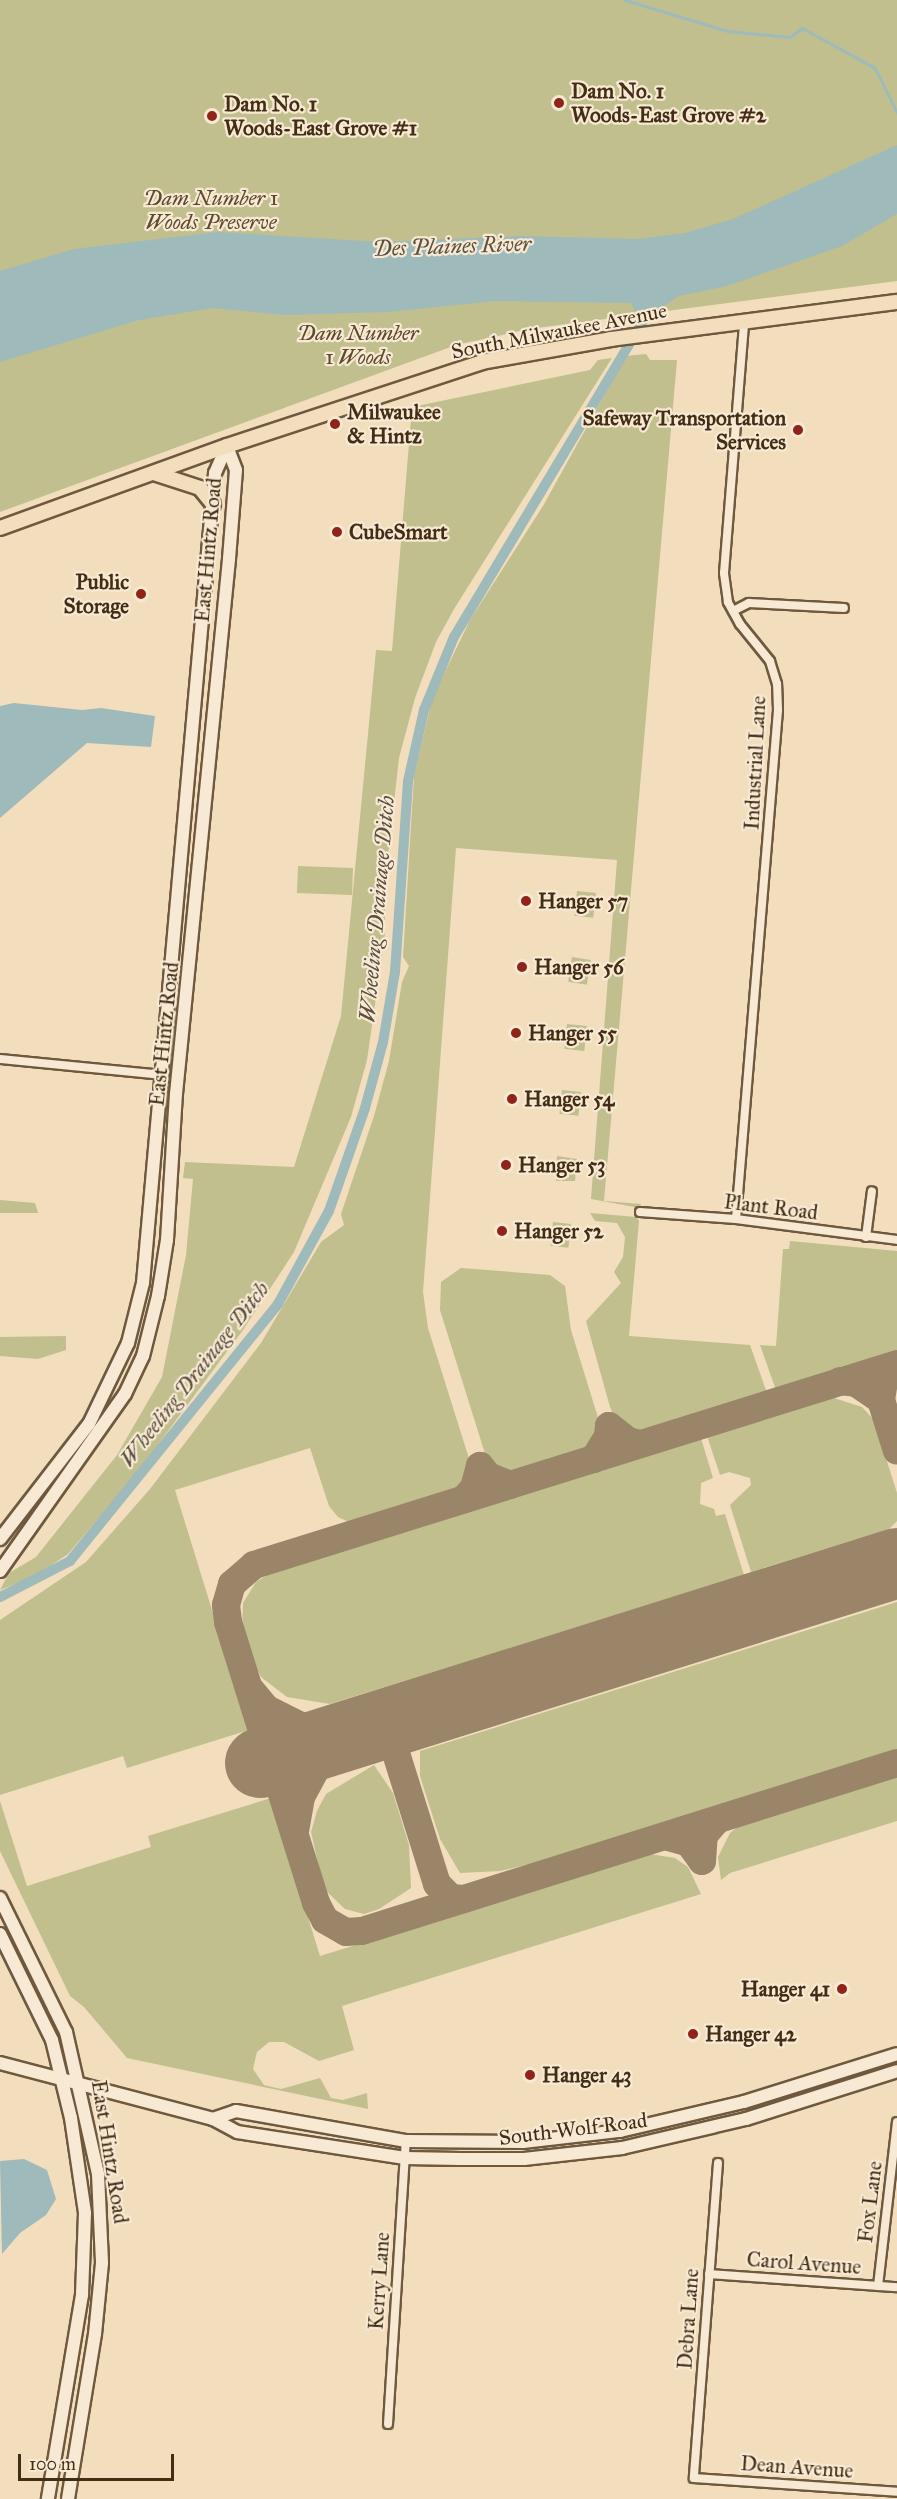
<!DOCTYPE html>
<html>
<head>
<meta charset="utf-8">
<style>
  body { margin:0 }
  #map { position:relative; width:897px; height:2499px; overflow:hidden; background:#f2ddbd; font-family:"IM FELL Great Primer",serif }
  div>[style] { position:absolute }
  [style*='--x'] { left:calc(var(--x)*1px); top:calc(var(--y)*1px); width:calc(var(--w)*1px); rotate:calc(var(--a)*1deg) }
  .green>* { inset:0; background:#c0bf8d; transform-origin:0 0 }
  .water>* { inset:0; background:#9fbaba }
  .stream>* { height:3px; margin:-1.5px; padding:0 1.5px; transform-origin:1.5px; border-radius:1.5px; background:#9fbaba }
  .canal>* { height:10px; margin:-5px; padding:0 5px; transform-origin:5px; border-radius:5px; background:#9fbaba }
  .taxiway>* { height:28px; margin:-14px; padding:0 14px; transform-origin:14px; border-radius:14px; background:#9a8568 }
  .runway>* { height:70px; margin:-35px; padding:0 35px; transform-origin:35px; border-radius:35px; background:#9a8568 }
  .roads { filter:drop-shadow(2px 0 #6f593e) drop-shadow(-2px 0 #6f593e) drop-shadow(0 2px #6f593e) drop-shadow(0 -2px #6f593e) }
  .street>* { height:8px; margin:-4px; padding:0 4px; transform-origin:4px; border-radius:4px; background:#f7e9d4 }
  .secondary>* { height:12px; margin:-6px; padding:0 6px; transform-origin:6px; border-radius:6px; background:#f7e9d4 }
  .primary>* { height:14px; margin:-7px; padding:0 7px; transform-origin:7px; border-radius:7px; background:#f2ddbd }
  .dots>* { width:16px; height:16px; translate:-50% -50%; box-sizing:border-box; border:3px solid #f7e9d4; border-radius:50% }
  span { translate:-50% -50%; white-space:nowrap; text-align:center; line-height:1.15; -webkit-text-stroke:4.5px #f7e9d4; paint-order:stroke }
  .poi-label { font-size:21px; color:#432d14; font-weight:700 }
  .left { translate:0 -50%; text-align:left }
  .right { translate:-100% -50%; text-align:right }
  .park-label { font-size:21px; color:#5c4a2c; font-style:italic }
  .street-label { font-size:21px; color:#432d14 }
  .water-label { font-size:22px; color:#5a503e; font-style:italic }
  .scale { position:absolute; left:18px; top:2454px; width:156px; height:27px; box-sizing:border-box; border:3px solid #432d14; border-top:0; padding-left:8px; font-size:18px; line-height:21px; white-space:nowrap; color:#432d14; -webkit-text-stroke:4px #f7e9d4; paint-order:stroke }
</style>
</head>
<body>
<div id="map">
  <div class="green">
    <div style="clip-path:polygon(0 0,897px 0,897px 281px,529px 329px,456px 345px,0 512px)"></div>
    <div style="clip-path:polygon(646px 354px,650px 360px,677px 360px,604px 1201px,641px 1204px,640px 1208px,591px 1199px,617px 860px,456px 848px,423px 1292px,428px 1328px,471px 1465px,469px 1476px,455px 1491px,351px 1523px,338px 1517px,329px 1506px,310px 1448px,175px 1490px,249px 1730px,127px 1768px,123px 1756px,0 1795px,0 1620px,86px 1562px,150px 1489px,261px 1343px,321px 1242px,344px 1225px,341px 1214px,374px 1116px,389px 1061px,402px 982px,409px 966px,403px 957px,414px 776px,432px 699px,470px 620px,543px 506px,626px 356px)"></div>
    <div style="clip-path:polygon(612px 358px,454px 609px,436px 642px,415px 698px,399px 758px,385px 882px,385px 934px,367px 1060px,351px 1117px,294px 1252px,243px 1330px,136px 1474px,68px 1554px,35px 1576px,0 1590px,9px 1573px,36px 1557px,117px 1455px,162px 1377px,186px 1255px,193px 1179px,183px 1178px,185px 1162px,294px 1167px,341px 1016px,376px 650px,392px 651px,412px 407px,590px 370px,598px 360px)"></div>
    <div style="left:298px;top:866px;width:55px;height:27px;rotate:2deg"></div>
    <div style="left:577px;top:891px;width:19px;height:25px;rotate:6deg"></div>
    <div style="left:572px;top:957px;width:19px;height:25px;rotate:9deg"></div>
    <div style="left:567px;top:1024px;width:20px;height:25px;rotate:6deg"></div>
    <div style="left:562px;top:1090px;width:19px;height:24px;rotate:6deg"></div>
    <div style="clip-path:polygon(557px 1156px,577px 1159px,575px 1181px,556px 1181px)"></div>
    <div style="clip-path:polygon(0 1200px,35px 1203px,38px 1213px,0 1213px)"></div>
    <div style="clip-path:polygon(590px 1213px,636px 1217px,639px 1221px,629px 1336px,750px 1345px,767px 1393px,638px 1433px,619px 1426px,610px 1407px,586px 1321px,621px 1283px,614px 1272px,623px 1257px,625px 1237px,617px 1223px,595px 1221px)"></div>
    <div style="left:553px;top:1222px;width:18px;height:24px;rotate:6deg"></div>
    <div style="clip-path:polygon(790px 1241px,897px 1251px,897px 1352px,776px 1390px,760px 1345px,776px 1346px,783px 1249px,789px 1249px)"></div>
    <div style="clip-path:polygon(461px 1268px,550px 1275px,565px 1286px,571px 1330px,599px 1421px,598px 1438px,591px 1446px,514px 1472px,498px 1471px,487px 1460px,440px 1310px,441px 1282px)"></div>
    <div style="clip-path:polygon(66px 1336px,66px 1350px,38px 1359px,0 1356px,0 1337px)"></div>
    <div style="clip-path:polygon(834px 1398px,862px 1407px,874px 1420px,897px 1493px,897px 1521px,889px 1529px,751px 1572px,730px 1505px,751px 1485px,750px 1478px,729px 1472px,720px 1475px,707px 1436px)"></div>
    <div style="clip-path:polygon(701px 1438px,713px 1478px,701px 1483px,700px 1504px,714px 1509px,716px 1516px,725px 1514px,744px 1575px,330px 1704px,287px 1697px,261px 1677px,252px 1660px,242px 1628px,243px 1603px,256px 1582px,270px 1573px)"></div>
    <div style="clip-path:polygon(897px 1602px,897px 1751px,552px 1859px,500px 1871px,460px 1873px,440px 1839px,420px 1776px,420px 1751px)"></div>
    <div style="clip-path:polygon(374px 1765px,393px 1793px,409px 1845px,411px 1888px,379px 1909px,364px 1914px,345px 1909px,324px 1889px,311px 1832px,317px 1811px,326px 1794px)"></div>
    <div style="clip-path:polygon(897px 1776px,897px 1821px,730px 1873px,721px 1880px,718px 1857px,730px 1833px,740px 1825px)"></div>
    <div style="clip-path:polygon(271px 1798px,320px 1956px,650px 1854px,675px 1858px,688px 1867px,701px 1894px,342px 2006px,354px 2050px,319px 2061px,284px 2042px,269px 2042px,257px 2052px,253px 2069px,264px 2085px,281px 2089px,320px 2078px,331px 2098px,343px 2100px,367px 2093px,368px 2109px,127px 2058px,84px 2007px,70px 1996px,0 1851px,0 1801px,27px 1886px,151px 1847px,148px 1836px)"></div>
  </div>
  <div class="water">
    <div style="clip-path:polygon(897px 145px,897px 214px,842px 246px,727px 286px,679px 296px,659px 309px,635px 311px,631px 303px,495px 301px,388px 312px,283px 315px,213px 308px,139px 320px,0 362px,0 271px,74px 249px,218px 232px,381px 242px,521px 236px,638px 239px,685px 233px,733px 219px)"></div>
    <div style="clip-path:polygon(14px 703px,82px 710px,101px 708px,155px 716px,151px 747px,87px 743px,0 818px,0 706px)"></div>
    <div style="clip-path:polygon(24px 2159px,47px 2170px,56px 2199px,46px 2215px,20px 2233px,2px 2254px,0 2161px)"></div>
  </div>
  <div class="stream">
    <div style="--x:625;--y:0;--w:108;--a:16.8"></div>
    <div style="--x:728;--y:31;--w:62;--a:5.5"></div>
    <div style="--x:790;--y:37;--w:15;--a:-37"></div>
    <div style="--x:802;--y:28;--w:83;--a:28.7"></div>
    <div style="--x:875;--y:68;--w:50;--a:63.9"></div>
  </div>
  <div class="canal">
    <div style="--x:0;--y:1597;--w:79;--a:-27.2"></div>
    <div style="--x:70;--y:1561;--w:331;--a:-51"></div>
    <div style="--x:278;--y:1304;--w:106;--a:-61.3"></div>
    <div style="--x:329;--y:1211;--w:109;--a:-70.7"></div>
    <div style="--x:365;--y:1108;--w:68;--a:-74.7"></div>
    <div style="--x:383;--y:1042;--w:71;--a:-80.3"></div>
    <div style="--x:395;--y:972;--w:191;--a:-86.1"></div>
    <div style="--x:408;--y:781;--w:73;--a:-77.3"></div>
    <div style="--x:424;--y:710;--w:79;--a:-67.7"></div>
    <div style="--x:454;--y:637;--w:393;--a:-59.1"></div>
  </div>
  <div class="taxiway">
    <div style="--x:897;--y:1364;--w:674;--a:162.64"></div>
    <div style="--x:254;--y:1565;--w:29;--a:139"></div>
    <div style="--x:232;--y:1584;--w:22;--a:106"></div>
    <div style="--x:226;--y:1605;--w:17;--a:83"></div>
    <div style="--x:228;--y:1622;--w:294;--a:72.6"></div>
    <div style="--x:316;--y:1903;--w:19;--a:62"></div>
    <div style="--x:325;--y:1920;--w:24;--a:30"></div>
    <div style="--x:346;--y:1932;--w:16;--a:-4"></div>
    <div style="--x:362;--y:1931;--w:561;--a:-17.43"></div>
    <div style="--x:840;--y:1381;--w:16;--a:7"></div>
    <div style="--x:856;--y:1383;--w:30;--a:34"></div>
    <div style="--x:881;--y:1400;--w:18;--a:-81"></div>
    <div style="--x:884;--y:1382;--w:20;--a:-49"></div>
    <div style="--x:881;--y:1400;--w:53;--a:72.6"></div>
    <div style="--x:594;--y:1459;--w:26;--a:-58"></div>
    <div style="--x:608;--y:1437;--w:11;--a:-85"></div>
    <div style="--x:609;--y:1426;--w:24;--a:38"></div>
    <div style="--x:628;--y:1441;--w:11;--a:15"></div>
    <div style="--x:464;--y:1499;--w:15;--a:-48"></div>
    <div style="--x:474;--y:1488;--w:23;--a:-75"></div>
    <div style="--x:480;--y:1466;--w:13;--a:51"></div>
    <div style="--x:488;--y:1476;--w:24;--a:22"></div>
    <div style="--x:884;--y:1567;--w:15;--a:-32"></div>
    <div style="--x:250;--y:1689;--w:26;--a:50"></div>
    <div style="--x:267;--y:1709;--w:72;--a:26.6"></div>
    <div style="--x:331;--y:1741;--w:64;--a:118.2"></div>
    <div style="--x:301;--y:1797;--w:35;--a:100"></div>
    <div style="--x:418;--y:1714;--w:19;--a:145"></div>
    <div style="--x:402;--y:1725;--w:14;--a:120"></div>
    <div style="--x:395;--y:1737;--w:13;--a:90"></div>
    <div style="--x:395;--y:1750;--w:140;--a:72.6"></div>
    <div style="--x:437;--y:1884;--w:20;--a:45"></div>
    <div style="--x:451;--y:1898;--w:13;--a:4"></div>
    <div style="--x:665;--y:1836;--w:25;--a:16"></div>
    <div style="--x:689;--y:1843;--w:22;--a:54"></div>
    <div style="--x:702;--y:1861;--w:26;--a:-86"></div>
    <div style="--x:704;--y:1835;--w:20;--a:-49"></div>
  </div>
  <div class="runway">
    <div style="--x:260;--y:1763;--w:668;--a:-17.43"></div>
  </div>
  <div class="roads">
    <div class="street">
      <div style="--x:733;--y:611;--w:18;--a:-27"></div>
      <div style="--x:749;--y:603;--w:95;--a:3"></div>
      <div style="--x:0;--y:1059;--w:165;--a:5.6"></div>
      <div style="--x:640;--y:1212;--w:96;--a:4.2"></div>
      <div style="--x:736;--y:1219;--w:162;--a:7.4"></div>
      <div style="--x:736;--y:1219;--w:511;--a:-85.28"></div>
      <div style="--x:778;--y:710;--w:26;--a:-92"></div>
      <div style="--x:777;--y:684;--w:24;--a:-107"></div>
      <div style="--x:770;--y:661;--w:48;--a:-129"></div>
      <div style="--x:740;--y:624;--w:25;--a:-119"></div>
      <div style="--x:728;--y:602;--w:29;--a:-98"></div>
      <div style="--x:724;--y:573;--w:252;--a:-85.4"></div>
      <div style="--x:866;--y:1237;--w:46;--a:-82.6"></div>
      <div style="--x:718;--y:2163;--w:316;--a:94.4"></div>
      <div style="--x:694;--y:2478;--w:203;--a:3.9"></div>
      <div style="--x:709;--y:2274;--w:188;--a:4"></div>
      <div style="--x:878;--y:2286;--w:165;--a:-83.4"></div>
      <div style="--x:388;--y:2424;--w:284;--a:-86.4"></div>
    </div>
    <div class="secondary">
      <div style="--x:0;--y:1539;--w:145;--a:-52.3"></div>
      <div style="--x:89;--y:1424;--w:90;--a:-64.3"></div>
      <div style="--x:128;--y:1343;--w:62;--a:-76"></div>
      <div style="--x:143;--y:1283;--w:813;--a:-84.92"></div>
      <div style="--x:215;--y:473;--w:30;--a:-66"></div>
      <div style="--x:0;--y:1571;--w:217;--a:-54.8"></div>
      <div style="--x:125;--y:1394;--w:42;--a:-64.7"></div>
      <div style="--x:143;--y:1356;--w:62;--a:-76"></div>
      <div style="--x:158;--y:1296;--w:57;--a:-80.9"></div>
      <div style="--x:167;--y:1240;--w:146;--a:-86.5"></div>
      <div style="--x:176;--y:1094;--w:538;--a:-84.34"></div>
      <div style="--x:229;--y:559;--w:89;--a:-85.5"></div>
      <div style="--x:236;--y:470;--w:26;--a:-111"></div>
      <div style="--x:0;--y:1898;--w:149;--a:63.8"></div>
      <div style="--x:66;--y:2032;--w:146;--a:77.3"></div>
      <div style="--x:98;--y:2174;--w:89;--a:87.4"></div>
      <div style="--x:102;--y:2263;--w:71;--a:95.6"></div>
      <div style="--x:95;--y:2334;--w:167;--a:99.3"></div>
      <div style="--x:0;--y:1934;--w:118;--a:63.9"></div>
      <div style="--x:52;--y:2040;--w:80;--a:76.3"></div>
      <div style="--x:71;--y:2118;--w:96;--a:81.6"></div>
      <div style="--x:85;--y:2213;--w:82;--a:92.1"></div>
      <div style="--x:82;--y:2295;--w:207;--a:99.5"></div>
      <div style="--x:0;--y:2063;--w:220;--a:14.7"></div>
      <div style="--x:213;--y:2119;--w:27;--a:28"></div>
      <div style="--x:237;--y:2132;--w:170;--a:8.8"></div>
      <div style="--x:405;--y:2158;--w:55;--a:1"></div>
      <div style="--x:460;--y:2159;--w:64;--a:0"></div>
      <div style="--x:524;--y:2159;--w:99;--a:-6.4"></div>
      <div style="--x:622;--y:2148;--w:127;--a:-13.2"></div>
      <div style="--x:746;--y:2119;--w:158;--a:-17.6"></div>
      <div style="--x:213;--y:2119;--w:24;--a:-19"></div>
      <div style="--x:236;--y:2111;--w:173;--a:10"></div>
      <div style="--x:406;--y:2141;--w:117;--a:0.5"></div>
      <div style="--x:523;--y:2142;--w:98;--a:-6.5"></div>
      <div style="--x:620;--y:2131;--w:127;--a:-13.2"></div>
      <div style="--x:744;--y:2102;--w:160;--a:-17.4"></div>
    </div>
    <div class="primary">
      <div style="--x:154;--y:473;--w:48;--a:18.1"></div>
      <div style="--x:200;--y:488;--w:21;--a:51"></div>
      <div style="--x:0;--y:528;--w:241;--a:-19.9"></div>
      <div style="--x:227;--y:446;--w:268;--a:-18.2"></div>
      <div style="--x:482;--y:362;--w:131;--a:-10.1"></div>
      <div style="--x:611;--y:339;--w:288;--a:-7.4"></div>
    </div>
  </div>
  <div class="dots">
    <div style="left:559px;top:103px;background:#8f2418"></div>
    <div style="left:212px;top:116px;background:#8f2418"></div>
    <div style="left:335px;top:424px;background:#8f2418"></div>
    <div style="left:798px;top:430px;background:#8f2418"></div>
    <div style="left:337px;top:532px;background:#8f2418"></div>
    <div style="left:141px;top:594px;background:#8f2418"></div>
    <div style="left:526px;top:901px;background:#8f2418"></div>
    <div style="left:522px;top:967px;background:#8f2418"></div>
    <div style="left:516px;top:1033px;background:#8f2418"></div>
    <div style="left:512px;top:1099px;background:#8f2418"></div>
    <div style="left:506px;top:1165px;background:#8f2418"></div>
    <div style="left:502px;top:1231px;background:#8f2418"></div>
    <div style="left:842px;top:1989px;background:#8f2418"></div>
    <div style="left:693px;top:2034px;background:#8f2418"></div>
    <div style="left:530px;top:2075px;background:#8f2418"></div>
  </div>
  <div class="poi-label">
    <span class="left" style="left:571px;top:103px">Dam No. 1<br>Woods-East Grove #2</span>
    <span class="left" style="left:224px;top:116px">Dam No. 1<br>Woods-East Grove #1</span>
    <span class="left" style="left:347px;top:424px">Milwaukee<br>&amp; Hintz</span>
    <span class="right" style="left:786px;top:430px">Safeway Transportation<br>Services</span>
    <span class="left" style="left:349px;top:532px">CubeSmart</span>
    <span class="right" style="left:129px;top:594px">Public<br>Storage</span>
    <span class="left" style="left:538px;top:901px">Hanger 57</span>
    <span class="left" style="left:534px;top:967px">Hanger 56</span>
    <span class="left" style="left:528px;top:1033px">Hanger 55</span>
    <span class="left" style="left:524px;top:1099px">Hanger 54</span>
    <span class="left" style="left:518px;top:1165px">Hanger 53</span>
    <span class="left" style="left:514px;top:1231px">Hanger 52</span>
    <span class="right" style="left:830px;top:1989px">Hanger 41</span>
    <span class="left" style="left:705px;top:2034px">Hanger 42</span>
    <span class="left" style="left:542px;top:2075px">Hanger 43</span>
  </div>
  <div class="park-label">
    <span style="left:211px;top:210px">Dam Number 1<br>Woods Preserve</span>
    <span style="left:358px;top:345px">Dam Number<br>1 Woods</span>
  </div>
  <div class="street-label">
    <span style="left:559px;top:331px;rotate:-11deg">South Milwaukee Avenue</span>
    <span style="left:208px;top:550px;rotate:-85deg">East Hintz Road</span>
    <span style="left:755px;top:763px;rotate:-87deg">Industrial Lane</span>
    <span style="left:164px;top:1034px;rotate:-84deg">East Hintz Road</span>
    <span style="left:771px;top:1207px;rotate:7deg">Plant Road</span>
    <span style="left:573px;top:2129px;rotate:-7deg">South Wolf Road</span>
    <span style="left:110px;top:2152px;rotate:81deg">East Hintz Road</span>
    <span style="left:870px;top:2202px;rotate:-83deg">Fox Lane</span>
    <span style="left:804px;top:2263px;rotate:4deg">Carol Avenue</span>
    <span style="left:379px;top:2281px;rotate:-86deg">Kerry Lane</span>
    <span style="left:688px;top:2319px;rotate:-86deg">Debra Lane</span>
    <span style="left:797px;top:2467px;rotate:4deg">Dean Avenue</span>
  </div>
  <div class="water-label">
    <span style="left:452px;top:246px;rotate:-2deg">Des Plaines River</span>
    <span style="left:377px;top:909px;rotate:-85deg">Wheeling Drainage Ditch</span>
    <span style="left:194px;top:1374px;rotate:-52deg">Wheeling Drainage Ditch</span>
  </div>
  <div class="scale">100 m</div>
</div>
</body>
</html>
